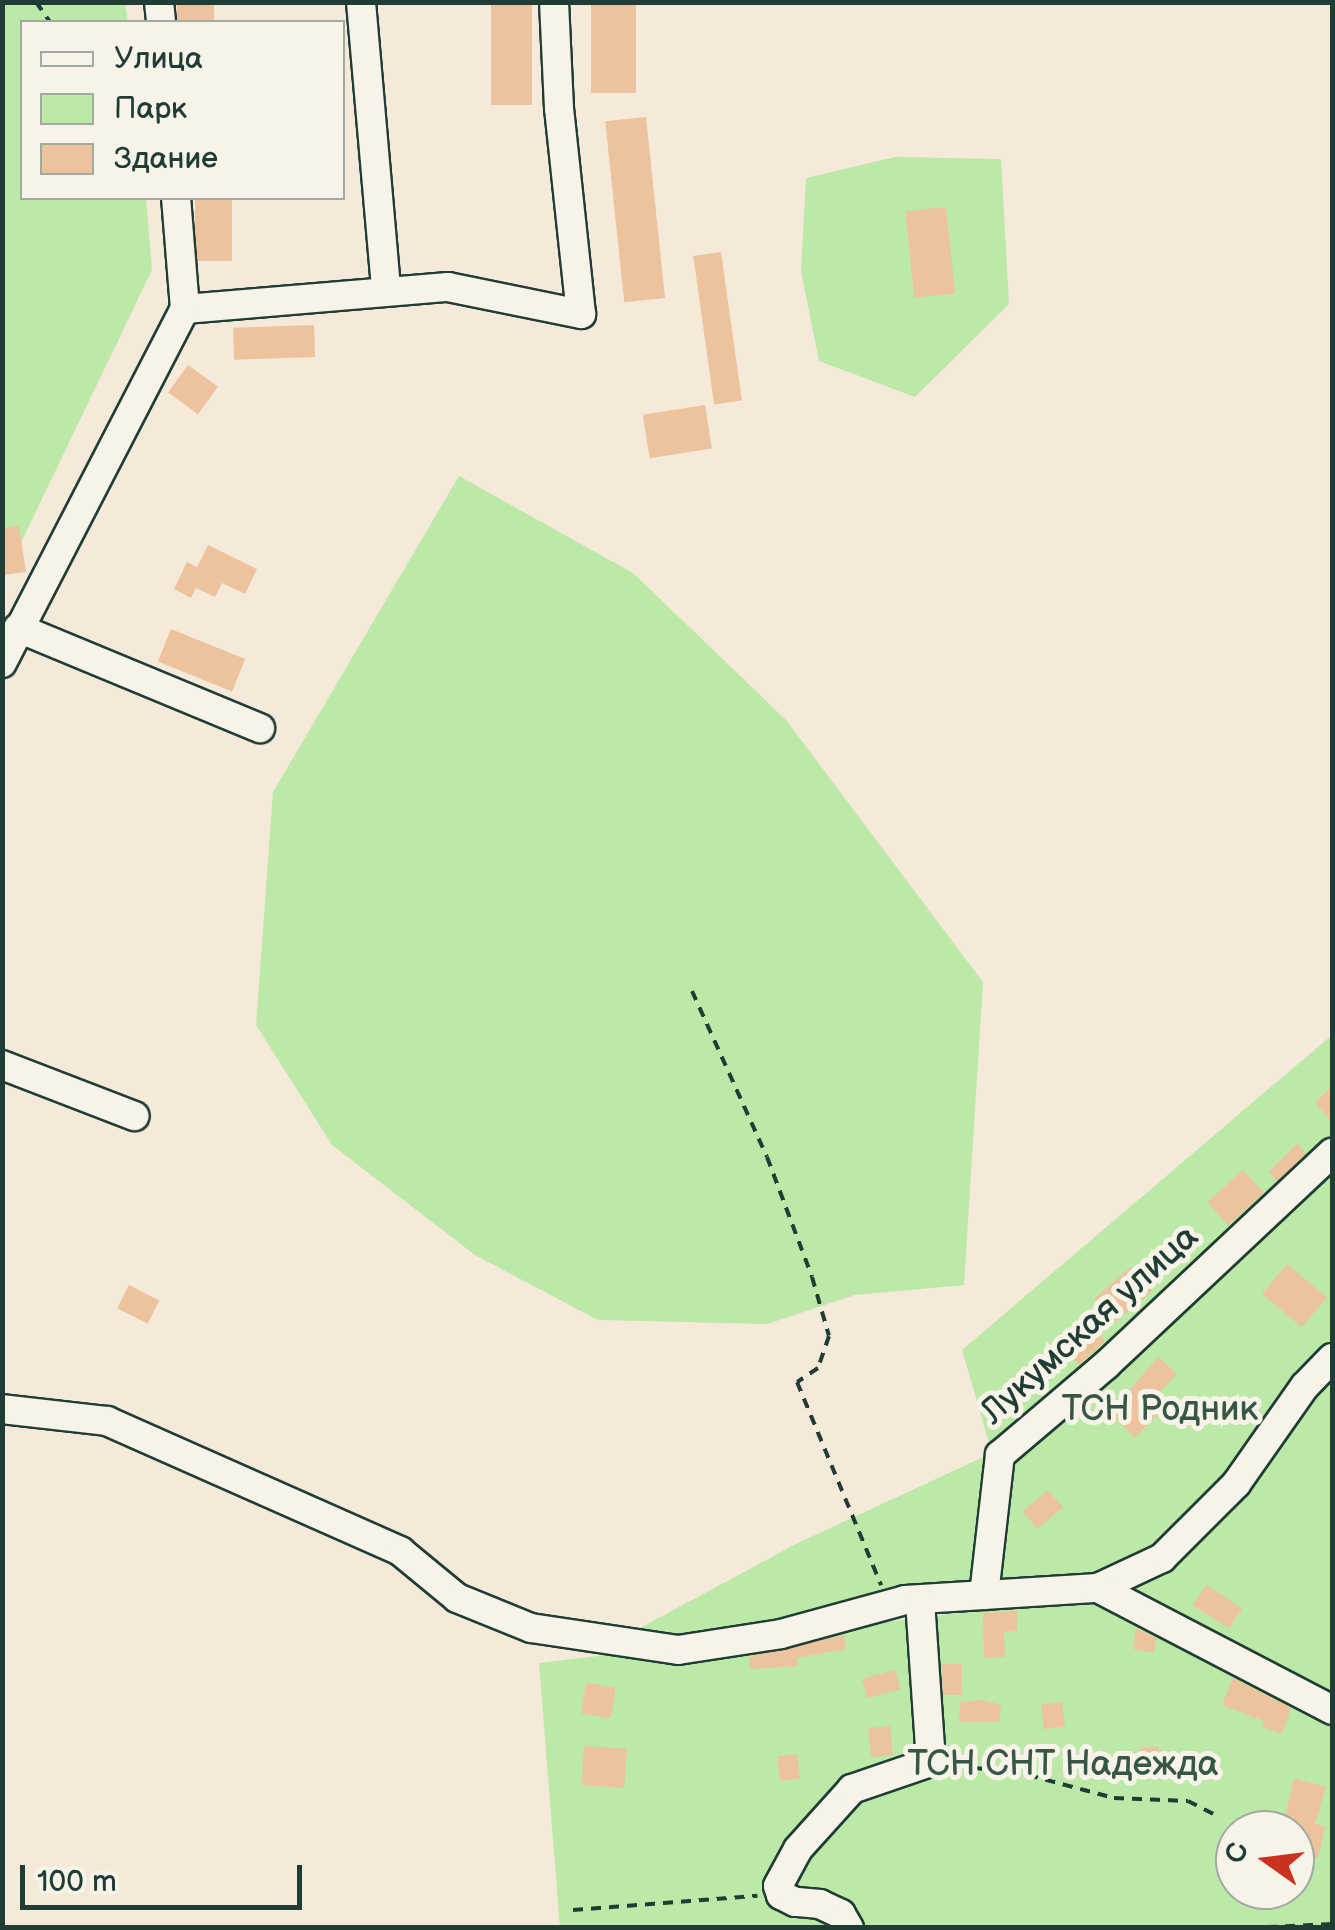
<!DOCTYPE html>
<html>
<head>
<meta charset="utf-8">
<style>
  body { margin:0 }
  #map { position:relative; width:1335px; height:1930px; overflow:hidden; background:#f5e9d9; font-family:"Balsamiq Sans",sans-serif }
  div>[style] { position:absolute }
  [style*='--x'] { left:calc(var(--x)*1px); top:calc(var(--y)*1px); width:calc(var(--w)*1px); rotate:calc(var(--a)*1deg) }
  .green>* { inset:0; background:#bce9a7 }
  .building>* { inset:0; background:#ecc39c; transform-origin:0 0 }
  .path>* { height:4px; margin-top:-2px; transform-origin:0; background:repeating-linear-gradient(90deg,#1f3d34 0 10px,transparent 0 18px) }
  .roads { filter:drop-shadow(2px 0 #1f3d34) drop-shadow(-2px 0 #1f3d34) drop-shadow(0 2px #1f3d34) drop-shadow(0 -2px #1f3d34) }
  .minor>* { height:28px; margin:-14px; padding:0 14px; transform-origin:14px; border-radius:14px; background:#f7f3e8 }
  span { translate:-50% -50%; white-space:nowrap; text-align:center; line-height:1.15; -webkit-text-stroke:10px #f7f3e8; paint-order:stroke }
  .street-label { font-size:35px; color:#1f3d34 }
  .park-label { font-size:35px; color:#375745 }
  .frame { position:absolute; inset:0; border:5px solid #1f3d34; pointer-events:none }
  .legend { position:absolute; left:20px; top:20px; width:325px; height:180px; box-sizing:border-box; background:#f7f3e8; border:2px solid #a1aaa0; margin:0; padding:12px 18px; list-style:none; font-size:30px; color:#1f3d34 }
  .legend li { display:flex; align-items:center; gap:20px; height:50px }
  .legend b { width:50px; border:2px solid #a1aaa0 }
  .north { position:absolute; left:1215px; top:1810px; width:100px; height:100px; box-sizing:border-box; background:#f7f3e8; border:2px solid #a1aaa0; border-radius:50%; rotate:284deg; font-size:28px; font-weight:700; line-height:40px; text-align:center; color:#1f3d34 }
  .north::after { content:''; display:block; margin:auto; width:35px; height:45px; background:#c8321e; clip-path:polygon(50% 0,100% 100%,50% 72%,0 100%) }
  .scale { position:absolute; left:20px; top:1865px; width:282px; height:45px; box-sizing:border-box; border:5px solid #1f3d34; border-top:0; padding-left:12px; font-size:30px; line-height:35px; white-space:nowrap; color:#1f3d34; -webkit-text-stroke:8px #f7f3e8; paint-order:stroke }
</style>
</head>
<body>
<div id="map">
  <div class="green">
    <div style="clip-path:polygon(3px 3px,125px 3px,128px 22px,22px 22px,22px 198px,146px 198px,152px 270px,3px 580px)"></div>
    <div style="clip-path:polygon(895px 157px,1001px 159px,1009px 304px,915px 397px,819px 361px,801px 271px,806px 178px)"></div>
    <div style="clip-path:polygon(459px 476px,633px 573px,786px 720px,983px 982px,964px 1285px,855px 1295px,767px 1324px,598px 1320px,475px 1255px,332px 1145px,256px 1025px,273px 792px)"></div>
    <div style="clip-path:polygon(1332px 1035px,1332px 1702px,1118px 1591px,601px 1649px,798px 1543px,992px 1453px,962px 1350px)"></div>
    <div style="clip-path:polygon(evenodd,1102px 1596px,1332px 1713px,1332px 1927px,560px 1927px,539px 1663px,1102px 1596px,1235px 1830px,1295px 1830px,1295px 1890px,1235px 1890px,1235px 1830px)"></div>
  </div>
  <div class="building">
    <div style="left:177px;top:2px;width:37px;height:20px"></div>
    <div style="left:491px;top:2px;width:41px;height:103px"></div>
    <div style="left:591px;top:2px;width:45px;height:91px"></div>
    <div style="left:646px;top:117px;width:182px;height:41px;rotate:84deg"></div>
    <div style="left:195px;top:198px;width:37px;height:63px"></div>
    <div style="left:946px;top:207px;width:87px;height:41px;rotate:84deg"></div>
    <div style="left:721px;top:252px;width:150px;height:28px;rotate:82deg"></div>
    <div style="left:314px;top:325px;width:32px;height:81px;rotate:88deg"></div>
    <div style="left:188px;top:365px;width:37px;height:34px;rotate:36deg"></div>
    <div style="left:705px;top:405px;width:44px;height:63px;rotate:81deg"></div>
    <div style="clip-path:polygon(19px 526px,26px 572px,2px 575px,2px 528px)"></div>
    <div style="clip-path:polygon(208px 545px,257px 569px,245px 594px,222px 583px,215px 597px,196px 588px,191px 598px,174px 589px,187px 562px,197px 567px)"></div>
    <div style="left:171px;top:629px;width:80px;height:35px;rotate:22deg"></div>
    <div style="clip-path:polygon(1332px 1086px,1332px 1122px,1315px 1103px)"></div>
    <div style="left:1297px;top:1144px;width:13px;height:40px;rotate:45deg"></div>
    <div style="left:1243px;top:1170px;width:31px;height:48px;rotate:48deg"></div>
    <div style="left:1287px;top:1264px;width:52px;height:39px;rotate:40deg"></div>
    <div style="clip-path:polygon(1131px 1267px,1152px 1291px,1100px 1335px,1105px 1341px,1079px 1365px,1059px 1343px,1101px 1305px,1095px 1298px)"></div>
    <div style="left:129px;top:1285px;width:34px;height:26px;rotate:27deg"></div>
    <div style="clip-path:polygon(1158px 1357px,1177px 1374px,1149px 1403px,1159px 1413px,1135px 1438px,1110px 1413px)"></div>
    <div style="left:1048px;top:1490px;width:23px;height:33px;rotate:50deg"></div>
    <div style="left:1206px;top:1585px;width:43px;height:24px;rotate:33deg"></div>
    <div style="clip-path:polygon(1017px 1611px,1017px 1631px,1004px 1632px,1005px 1657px,984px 1658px,983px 1613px)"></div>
    <div style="clip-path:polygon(1136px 1628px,1156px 1638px,1154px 1653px,1133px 1649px)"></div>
    <div style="clip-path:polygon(844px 1635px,846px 1649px,797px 1658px,798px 1666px,750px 1669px,749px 1657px)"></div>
    <div style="left:942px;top:1664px;width:20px;height:31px"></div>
    <div style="left:895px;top:1670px;width:20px;height:34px;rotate:75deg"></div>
    <div style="clip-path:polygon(1233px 1678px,1291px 1708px,1282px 1734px,1262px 1727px,1264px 1721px,1222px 1705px)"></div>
    <div style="left:586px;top:1683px;width:30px;height:31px;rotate:9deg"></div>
    <div style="clip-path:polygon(983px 1700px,1001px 1705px,999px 1722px,959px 1722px,960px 1702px)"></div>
    <div style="left:1062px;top:1702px;width:25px;height:21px;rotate:83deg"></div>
    <div style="left:890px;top:1726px;width:29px;height:22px;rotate:84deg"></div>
    <div style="left:584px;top:1746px;width:43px;height:39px;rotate:4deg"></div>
    <div style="left:1159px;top:1747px;width:28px;height:20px;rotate:88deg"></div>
    <div style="left:797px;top:1754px;width:25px;height:20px;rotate:83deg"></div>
    <div style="clip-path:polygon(1294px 1778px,1326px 1787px,1315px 1824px,1325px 1826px,1318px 1858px,1295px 1852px,1295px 1830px,1282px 1830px)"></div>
  </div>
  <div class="path">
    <div style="--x:36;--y:2;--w:24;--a:55"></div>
    <div style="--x:692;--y:991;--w:182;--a:65.7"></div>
    <div style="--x:767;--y:1157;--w:128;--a:69.4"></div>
    <div style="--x:812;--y:1277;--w:61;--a:73.9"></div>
    <div style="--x:829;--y:1336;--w:34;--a:109"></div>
    <div style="--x:818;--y:1368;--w:25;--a:146"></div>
    <div style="--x:797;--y:1382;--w:220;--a:67.5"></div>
    <div style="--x:954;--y:1765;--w:75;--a:7.7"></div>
    <div style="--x:1028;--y:1775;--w:89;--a:15"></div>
    <div style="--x:1114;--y:1798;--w:74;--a:2.3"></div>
    <div style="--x:1188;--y:1801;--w:33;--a:27"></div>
    <div style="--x:573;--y:1910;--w:185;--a:-4.4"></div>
    <div style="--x:1249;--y:1928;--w:83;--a:-2.8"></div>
  </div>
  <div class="roads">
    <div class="minor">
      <div style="--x:159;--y:2;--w:20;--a:84"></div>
      <div style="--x:361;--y:2;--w:289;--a:85"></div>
      <div style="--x:185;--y:309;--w:264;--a:-4.8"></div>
      <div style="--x:448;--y:287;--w:136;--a:11.5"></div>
      <div style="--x:581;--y:314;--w:207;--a:-96.1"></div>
      <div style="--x:559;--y:108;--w:106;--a:-92.7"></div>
      <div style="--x:18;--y:628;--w:262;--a:22.5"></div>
      <div style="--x:2;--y:663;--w:399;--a:-62.7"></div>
      <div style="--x:185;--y:309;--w:111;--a:-94.6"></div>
      <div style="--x:2;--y:1065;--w:142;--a:21.1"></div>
      <div style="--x:2;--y:1409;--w:106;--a:6.5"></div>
      <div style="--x:107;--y:1421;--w:321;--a:23.9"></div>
      <div style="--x:400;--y:1551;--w:74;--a:39.5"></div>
      <div style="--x:457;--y:1598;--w:80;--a:22.1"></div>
      <div style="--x:531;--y:1628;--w:149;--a:8.5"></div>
      <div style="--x:678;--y:1650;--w:104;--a:-8.8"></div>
      <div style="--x:781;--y:1634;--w:129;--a:-15.3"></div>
      <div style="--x:905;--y:1600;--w:193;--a:-3.6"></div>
      <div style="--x:1098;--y:1588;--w:71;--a:-25.1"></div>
      <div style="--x:1162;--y:1558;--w:105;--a:-45"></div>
      <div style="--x:1236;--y:1484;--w:120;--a:-54.9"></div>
      <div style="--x:1305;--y:1386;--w:39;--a:-46"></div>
      <div style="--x:1098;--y:1588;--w:264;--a:27.5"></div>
      <div style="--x:984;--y:1595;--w:141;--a:-83.5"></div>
      <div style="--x:1000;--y:1455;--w:139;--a:-40.3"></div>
      <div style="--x:1106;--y:1365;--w:310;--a:-43.2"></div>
      <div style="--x:849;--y:1928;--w:16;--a:-120"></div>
      <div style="--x:841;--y:1914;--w:23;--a:-155"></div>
      <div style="--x:820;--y:1904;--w:25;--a:-175"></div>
      <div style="--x:795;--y:1902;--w:16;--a:-153"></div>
      <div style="--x:781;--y:1895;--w:9;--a:-108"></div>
      <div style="--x:778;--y:1886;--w:42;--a:-61.6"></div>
      <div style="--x:798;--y:1849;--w:81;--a:-48"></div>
      <div style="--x:852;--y:1789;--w:83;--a:-18.9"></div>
      <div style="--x:931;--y:1762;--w:162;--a:-93.9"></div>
    </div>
  </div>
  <div class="street-label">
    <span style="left:1090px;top:1325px;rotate:-42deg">Лукумская улица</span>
  </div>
  <div class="park-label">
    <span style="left:1160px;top:1410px">ТСН Родник</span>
    <span style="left:1063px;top:1765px">ТСН СНТ Надежда</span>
  </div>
  <div class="frame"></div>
  <ul class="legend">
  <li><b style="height:12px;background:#f7f3e8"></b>Улица</li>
  <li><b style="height:28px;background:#bce9a7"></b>Парк</li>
  <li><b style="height:28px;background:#ecc39c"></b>Здание</li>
  </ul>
  <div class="north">С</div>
  <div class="scale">100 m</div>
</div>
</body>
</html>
